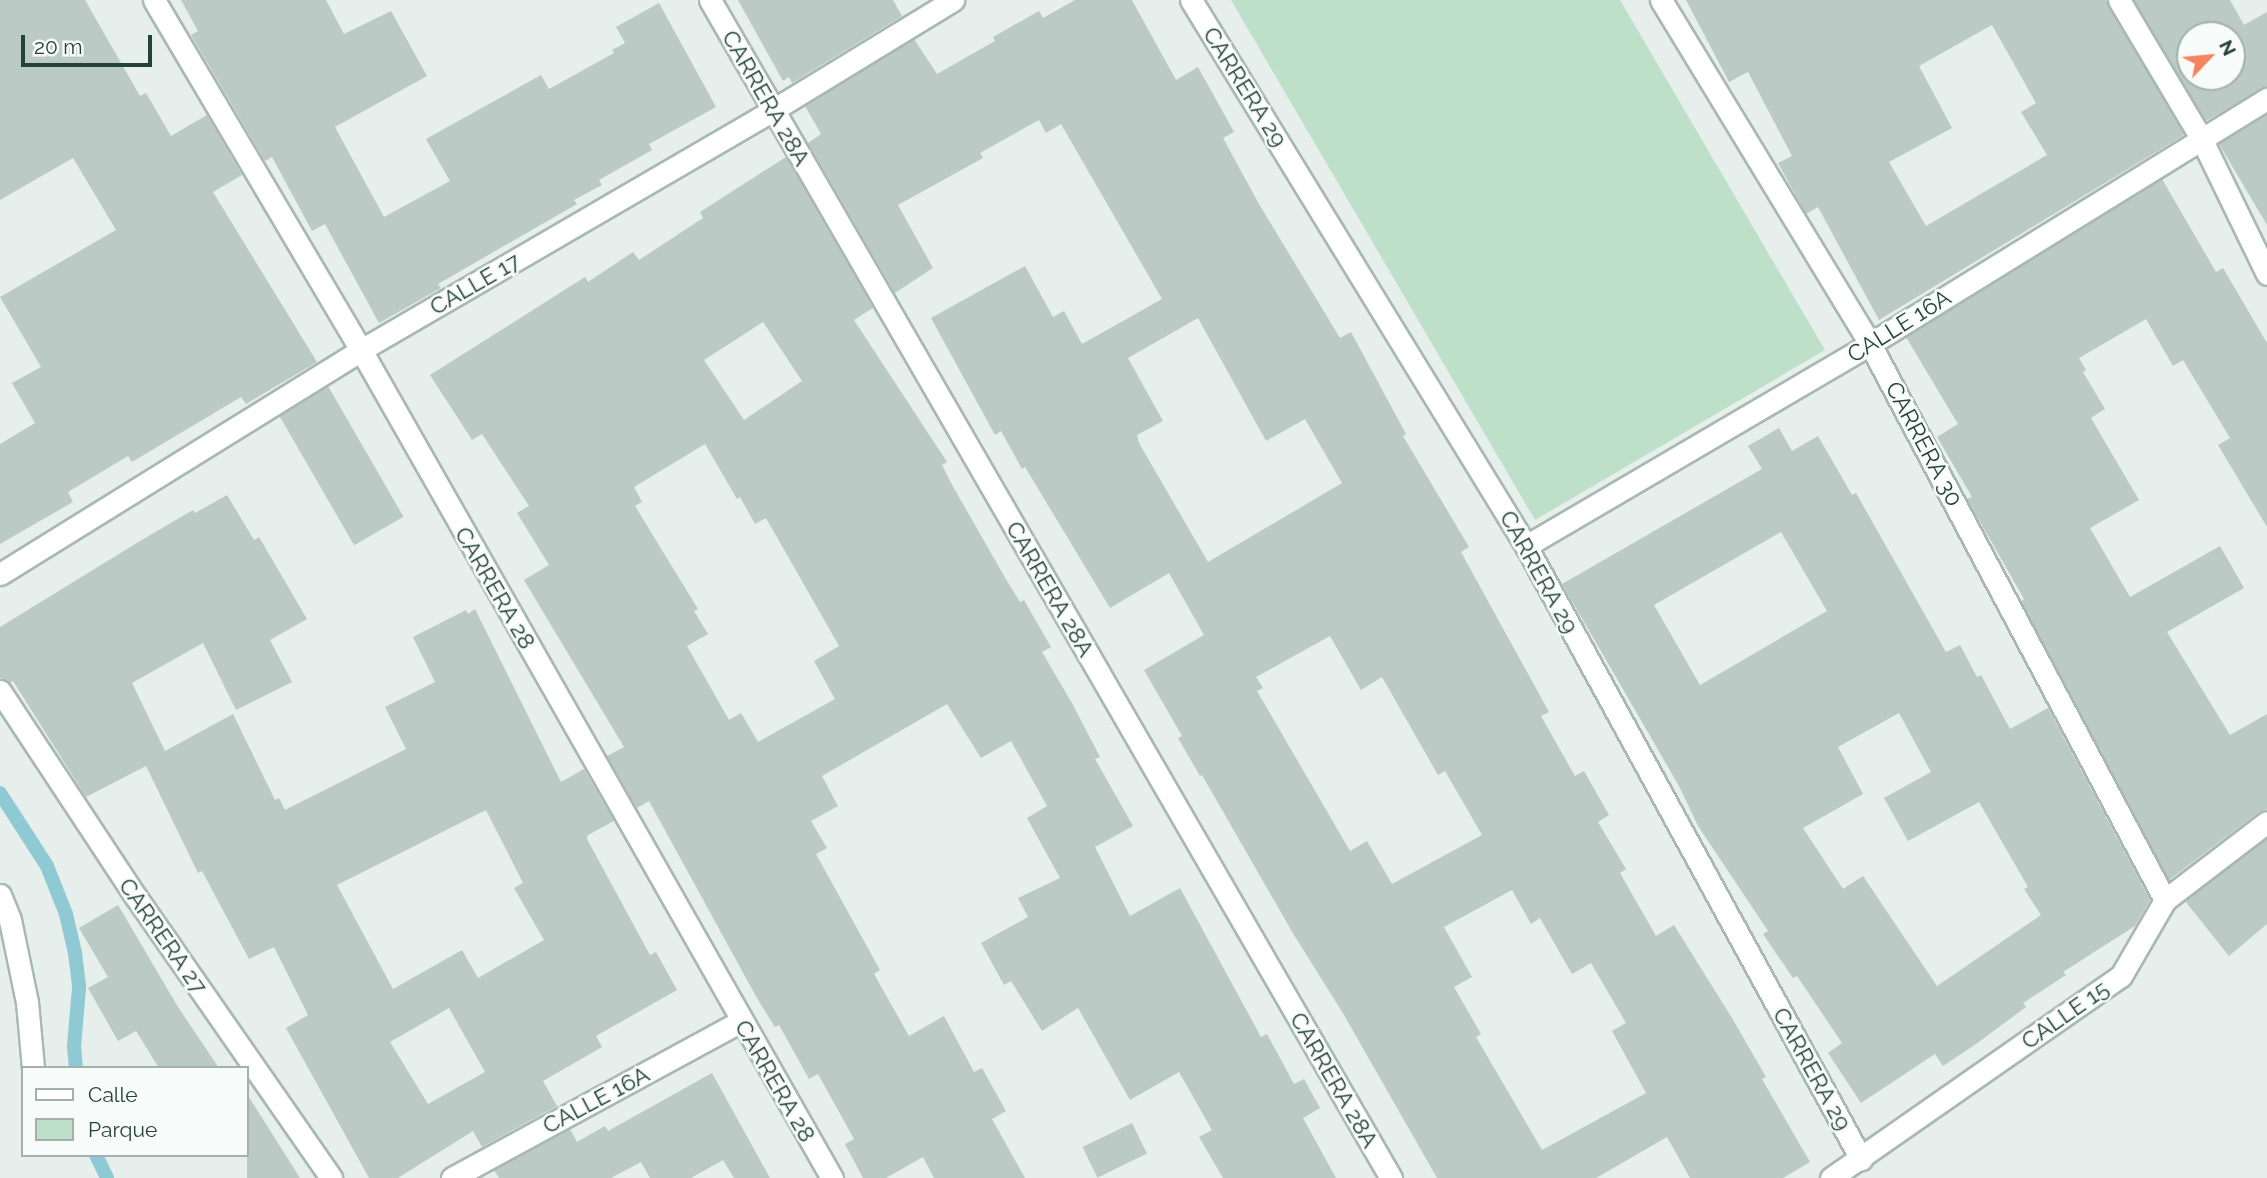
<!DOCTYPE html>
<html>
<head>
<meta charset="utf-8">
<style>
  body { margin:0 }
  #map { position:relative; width:2267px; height:1178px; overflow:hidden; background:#e6efeb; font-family:Raleway,sans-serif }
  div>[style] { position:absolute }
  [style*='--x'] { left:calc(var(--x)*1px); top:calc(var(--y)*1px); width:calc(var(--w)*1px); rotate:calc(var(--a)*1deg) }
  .green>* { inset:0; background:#bfe0c8 }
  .stream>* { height:14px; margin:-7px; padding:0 7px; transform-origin:7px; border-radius:7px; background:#8ec9d4 }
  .building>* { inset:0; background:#bbcac4; transform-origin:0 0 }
  .roads { filter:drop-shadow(2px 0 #a8b8b2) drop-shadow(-2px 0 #a8b8b2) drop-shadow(0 2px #a8b8b2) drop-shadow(0 -2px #a8b8b2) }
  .street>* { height:21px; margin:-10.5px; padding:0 10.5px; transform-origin:10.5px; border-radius:10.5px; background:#fff }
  span { translate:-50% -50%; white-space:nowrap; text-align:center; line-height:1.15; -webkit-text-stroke:5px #f7fbf9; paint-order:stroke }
  .street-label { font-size:23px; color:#24423a }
  .legend { position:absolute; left:21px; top:1066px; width:228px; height:91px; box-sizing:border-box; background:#f7fbf9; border:2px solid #a3b1ad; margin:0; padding:9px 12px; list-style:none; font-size:21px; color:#24423a }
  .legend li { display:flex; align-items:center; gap:14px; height:35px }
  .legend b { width:35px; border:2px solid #a3b1ad }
  .north { position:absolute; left:2176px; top:21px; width:70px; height:70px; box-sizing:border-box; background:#f7fbf9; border:2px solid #a3b1ad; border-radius:50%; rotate:64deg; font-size:19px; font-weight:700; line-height:28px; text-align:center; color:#24423a }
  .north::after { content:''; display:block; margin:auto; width:24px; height:32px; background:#f4845f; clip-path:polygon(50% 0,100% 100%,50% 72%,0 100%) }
  .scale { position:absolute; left:21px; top:35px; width:131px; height:32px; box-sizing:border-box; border:4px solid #24423a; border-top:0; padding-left:9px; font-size:21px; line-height:24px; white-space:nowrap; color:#24423a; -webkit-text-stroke:5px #f7fbf9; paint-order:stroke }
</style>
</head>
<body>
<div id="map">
  <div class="green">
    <div style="clip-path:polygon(1231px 0,1620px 0,1825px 350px,1535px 520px)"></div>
  </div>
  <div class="stream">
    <div style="--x:0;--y:793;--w:87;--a:57.2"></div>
    <div style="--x:47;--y:866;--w:52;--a:68.4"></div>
    <div style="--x:66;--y:914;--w:40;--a:77"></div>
    <div style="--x:75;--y:953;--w:35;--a:83"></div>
    <div style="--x:79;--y:988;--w:58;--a:94.9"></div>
    <div style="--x:74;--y:1046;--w:22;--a:85"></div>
    <div style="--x:96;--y:1155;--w:25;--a:64"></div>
  </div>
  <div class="building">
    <div style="clip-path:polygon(0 0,85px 0,140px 96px,146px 93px,171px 136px,207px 115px,242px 175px,213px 192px,317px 362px,246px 404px,241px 397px,132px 462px,128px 456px,68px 492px,73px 502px,0 544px,0 444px,35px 423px,12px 383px,41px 367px,0 297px,116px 230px,73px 158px,0 200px)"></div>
    <div style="clip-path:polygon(181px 0,326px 0,344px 34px,391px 11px,427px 76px,335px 127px,384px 217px,450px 181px,426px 139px,541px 75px,549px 89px,614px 53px,612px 50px,625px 43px,616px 27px,659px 3px,716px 107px,649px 144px,652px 150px,599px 180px,602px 185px,574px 200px,577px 204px,438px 284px,441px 288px,379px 323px,325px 224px,312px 231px,272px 157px,265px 161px,191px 35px,198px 31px)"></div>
    <div style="clip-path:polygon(738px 0,893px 0,902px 16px,792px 83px,789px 77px,783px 81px)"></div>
    <div style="clip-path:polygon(evenodd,1075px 0,1132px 0,1176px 80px,1198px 67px,1234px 132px,1223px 138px,1259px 204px,1340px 338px,1351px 332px,1406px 434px,1403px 436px,1469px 547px,1461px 552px,1549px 712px,1541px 716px,1575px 776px,1584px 771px,1609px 815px,1598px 822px,1626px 869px,1620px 873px,1656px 936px,1674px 925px,1732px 1018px,1766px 1077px,1762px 1079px,1810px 1162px,1783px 1178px,1690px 1178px,1667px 1137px,1596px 1178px,1437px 1178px,1344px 1015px,1294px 935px,1202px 775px,1200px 776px,1178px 738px,1182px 736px,1144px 670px,1204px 635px,1169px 573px,1110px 608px,1025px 467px,1022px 469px,1001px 431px,995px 435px,931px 318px,1025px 266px,1053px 317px,1064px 311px,1082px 344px,1162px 299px,1061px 124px,1046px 133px,1039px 120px,980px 153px,983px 158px,898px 205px,933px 268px,895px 293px,808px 143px,821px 134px,805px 106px,914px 39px,937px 74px,995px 41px,993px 37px,1039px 11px,1043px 18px,1075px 0,1198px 318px,1266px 441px,1305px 419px,1342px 483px,1208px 562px,1139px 443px,1137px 435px,1163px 421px,1128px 358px,1198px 318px,1075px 0,1330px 636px,1361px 690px,1382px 677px,1438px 775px,1445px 771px,1482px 835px,1392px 884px,1367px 841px,1350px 851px,1257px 691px,1263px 688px,1256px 677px,1330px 636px,1075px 0,1512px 890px,1531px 924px,1540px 918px,1572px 974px,1591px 963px,1626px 1023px,1612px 1031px,1646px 1093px,1542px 1150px,1476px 1037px,1481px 1034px,1454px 987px,1472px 977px,1444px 927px,1512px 890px)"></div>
    <div style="clip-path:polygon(evenodd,1686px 0,2106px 0,2184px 135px,1879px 320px,1818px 207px,1806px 214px,1778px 163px,1792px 156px,1748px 72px,1729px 82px,1686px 0,1992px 25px,2036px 103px,2021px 112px,2047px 155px,1926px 226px,1889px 162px,1952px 128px,1919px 66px,1992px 25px)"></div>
    <div style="clip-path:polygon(evenodd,2134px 0,2230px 0,2244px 25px,2267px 12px,2267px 86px,2206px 121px,2134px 0,2190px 35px,2232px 35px,2232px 77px,2190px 77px,2190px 35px)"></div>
    <div style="clip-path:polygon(2267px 114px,2267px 225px,2219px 144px)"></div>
    <div style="clip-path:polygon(evenodd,786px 157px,873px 308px,854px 320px,947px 462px,942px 465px,951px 483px,1007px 581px,1020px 602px,1024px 600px,1051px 647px,1042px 652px,1073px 705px,1100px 757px,1095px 759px,1133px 826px,1095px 847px,1130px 916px,1180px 888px,1261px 1037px,1267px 1034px,1294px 1084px,1304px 1079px,1320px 1108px,1303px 1118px,1336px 1178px,1223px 1178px,1199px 1137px,1212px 1130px,1179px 1072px,1130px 1100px,1078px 1008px,1042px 1031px,1011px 981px,1004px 985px,981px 943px,1028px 917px,1018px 898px,1060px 878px,1027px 818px,1047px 806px,1011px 741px,981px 758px,947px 704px,822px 776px,838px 806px,811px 821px,827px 848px,816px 854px,880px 970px,874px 974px,909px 1036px,944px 1016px,974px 1072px,982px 1068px,1006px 1111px,992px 1119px,1025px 1178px,934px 1178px,923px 1157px,886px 1178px,863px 1178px,845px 1144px,854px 1139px,818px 1074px,809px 1079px,779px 1025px,775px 1027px,758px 1000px,649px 801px,637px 808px,607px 756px,624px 747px,524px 580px,549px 565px,517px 513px,529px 506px,482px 434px,472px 440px,430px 375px,585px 277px,588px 282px,633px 252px,639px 260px,703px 218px,700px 212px,786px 157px,763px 322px,802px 381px,744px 420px,704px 360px,763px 322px,786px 157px,705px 444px,737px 499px,740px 497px,755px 524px,766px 518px,839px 646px,814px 661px,835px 699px,758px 742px,741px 713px,729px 720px,687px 646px,708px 634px,694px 611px,698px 609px,635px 506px,642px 502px,634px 487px,705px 444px)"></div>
    <div style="clip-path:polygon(2162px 179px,2216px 272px,2223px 268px,2267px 343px,2267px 527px,2218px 445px,2230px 438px,2183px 360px,2173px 366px,2146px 319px,2079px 358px,2086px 370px,2083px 372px,2105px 409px,2091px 418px,2139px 500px,2090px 528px,2130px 597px,2220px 546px,2244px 588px,2167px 632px,2230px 735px,2267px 714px,2267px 809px,2259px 812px,2169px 880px,2021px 601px,2024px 599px,1967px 499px,1972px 497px,1937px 437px,1958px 424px,1906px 337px)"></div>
    <div style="left:328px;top:386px;width:151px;height:57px;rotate:60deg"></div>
    <div style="clip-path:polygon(evenodd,1779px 428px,1792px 451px,1818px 436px,1852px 495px,1856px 493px,1946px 652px,1960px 645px,1977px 677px,1981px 675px,2010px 729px,2048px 708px,2150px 900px,2135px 926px,2063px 972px,2066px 975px,2023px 1003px,2026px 1007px,1976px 1044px,1943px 1066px,1935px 1054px,1861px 1103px,1828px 1053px,1842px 1043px,1797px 976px,1793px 978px,1763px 934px,1768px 931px,1698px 826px,1679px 786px,1562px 584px,1762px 469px,1748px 446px,1779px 428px,1781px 532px,1827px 611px,1700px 685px,1654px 605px,1781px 532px,1779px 428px,1899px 713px,1931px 772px,1884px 798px,1908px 841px,1979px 802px,2028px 887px,2024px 889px,2041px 915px,1937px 986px,1863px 876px,1843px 889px,1803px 828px,1863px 794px,1838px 747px,1899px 713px)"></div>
    <div style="clip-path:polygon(evenodd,227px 495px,254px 540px,259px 537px,307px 619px,270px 640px,292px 682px,236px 710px,203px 643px,132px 683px,165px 751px,233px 714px,275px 800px,279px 798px,285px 810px,406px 749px,385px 707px,435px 682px,413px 637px,466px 610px,468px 614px,475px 609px,561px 782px,584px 769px,614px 821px,588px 835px,587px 839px,650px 955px,656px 952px,677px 990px,596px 1036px,602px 1047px,543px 1081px,557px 1106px,482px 1147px,473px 1131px,398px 1178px,369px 1178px,286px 1028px,308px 1015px,274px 947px,249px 959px,202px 871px,198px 873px,146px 766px,86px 797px,13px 681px,10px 683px,0 678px,0 627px,140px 541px,193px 510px,195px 513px,227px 495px,486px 810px,523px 883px,514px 888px,544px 940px,478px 978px,462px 950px,393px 989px,337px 885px,486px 810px,227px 495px,449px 1008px,485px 1072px,428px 1104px,390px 1042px,449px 1008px)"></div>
    <div style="clip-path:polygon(2267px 839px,2267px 924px,2229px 956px,2185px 901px)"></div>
    <div style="clip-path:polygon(118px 905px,178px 1007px,219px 1068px,159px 1068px,136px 1031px,118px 1041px,88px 988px,108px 977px,79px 928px)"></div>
    <div style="clip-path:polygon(712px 1073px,770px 1178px,734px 1178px,723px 1160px,691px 1178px,650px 1178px,641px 1162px,611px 1178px,499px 1178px,494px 1170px,570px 1129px,577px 1142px,605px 1126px,608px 1131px)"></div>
    <div style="clip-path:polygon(247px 1094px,300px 1178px,247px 1178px)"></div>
    <div style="left:1132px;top:1123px;width:34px;height:55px;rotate:64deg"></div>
  </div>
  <div class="roads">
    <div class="street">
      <div style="--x:154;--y:0;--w:407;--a:59.4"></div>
      <div style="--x:361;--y:350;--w:953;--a:60.37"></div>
      <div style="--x:710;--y:0;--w:1361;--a:59.97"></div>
      <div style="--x:1191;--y:0;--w:641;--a:58.47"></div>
      <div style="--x:1526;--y:546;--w:699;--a:61.34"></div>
      <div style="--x:1661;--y:0;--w:403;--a:58.7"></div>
      <div style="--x:1870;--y:344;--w:629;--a:62.05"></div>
      <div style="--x:2119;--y:0;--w:161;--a:59.3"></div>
      <div style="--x:2201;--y:138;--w:151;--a:64.1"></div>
      <div style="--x:1526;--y:546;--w:399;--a:-30.4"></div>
      <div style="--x:1870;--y:344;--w:467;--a:-31.7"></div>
      <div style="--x:0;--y:574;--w:425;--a:-31.8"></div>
      <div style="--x:361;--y:350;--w:477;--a:-30.2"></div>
      <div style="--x:773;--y:110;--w:211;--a:-31.4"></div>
      <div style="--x:0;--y:691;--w:247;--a:56.6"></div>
      <div style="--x:136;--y:897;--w:342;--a:55.2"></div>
      <div style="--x:0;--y:895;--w:27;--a:68"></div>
      <div style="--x:10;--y:920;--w:84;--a:78.3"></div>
      <div style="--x:27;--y:1002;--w:66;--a:84.8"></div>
      <div style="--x:452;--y:1178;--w:329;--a:-28.5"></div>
      <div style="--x:1831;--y:1178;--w:353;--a:-34.9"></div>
      <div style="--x:2121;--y:976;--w:88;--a:-59.9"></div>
      <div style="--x:2165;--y:900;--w:128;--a:-37.4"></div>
    </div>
  </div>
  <div class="street-label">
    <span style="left:1245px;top:87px;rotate:58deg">CARRERA 29</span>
    <span style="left:766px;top:98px;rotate:60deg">CARRERA 28A</span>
    <span style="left:475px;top:284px;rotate:-30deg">CALLE 17</span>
    <span style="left:1899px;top:326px;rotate:-32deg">CALLE 16A</span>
    <span style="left:1924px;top:444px;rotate:62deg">CARRERA 30</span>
    <span style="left:1539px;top:572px;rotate:61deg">CARRERA 29</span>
    <span style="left:495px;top:588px;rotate:60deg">CARRERA 28</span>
    <span style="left:1050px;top:589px;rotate:60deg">CARRERA 28A</span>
    <span style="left:163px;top:936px;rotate:55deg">CARRERA 27</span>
    <span style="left:2065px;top:1015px;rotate:-35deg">CALLE 15</span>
    <span style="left:1812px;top:1069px;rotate:61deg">CARRERA 29</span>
    <span style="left:1334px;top:1080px;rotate:60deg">CARRERA 28A</span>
    <span style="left:775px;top:1081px;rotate:60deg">CARRERA 28</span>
    <span style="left:596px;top:1100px;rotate:-28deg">CALLE 16A</span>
  </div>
  <ul class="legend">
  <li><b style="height:9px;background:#fff"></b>Calle</li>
  <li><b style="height:19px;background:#bfe0c8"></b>Parque</li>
  </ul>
  <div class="north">N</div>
  <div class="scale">20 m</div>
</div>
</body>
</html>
